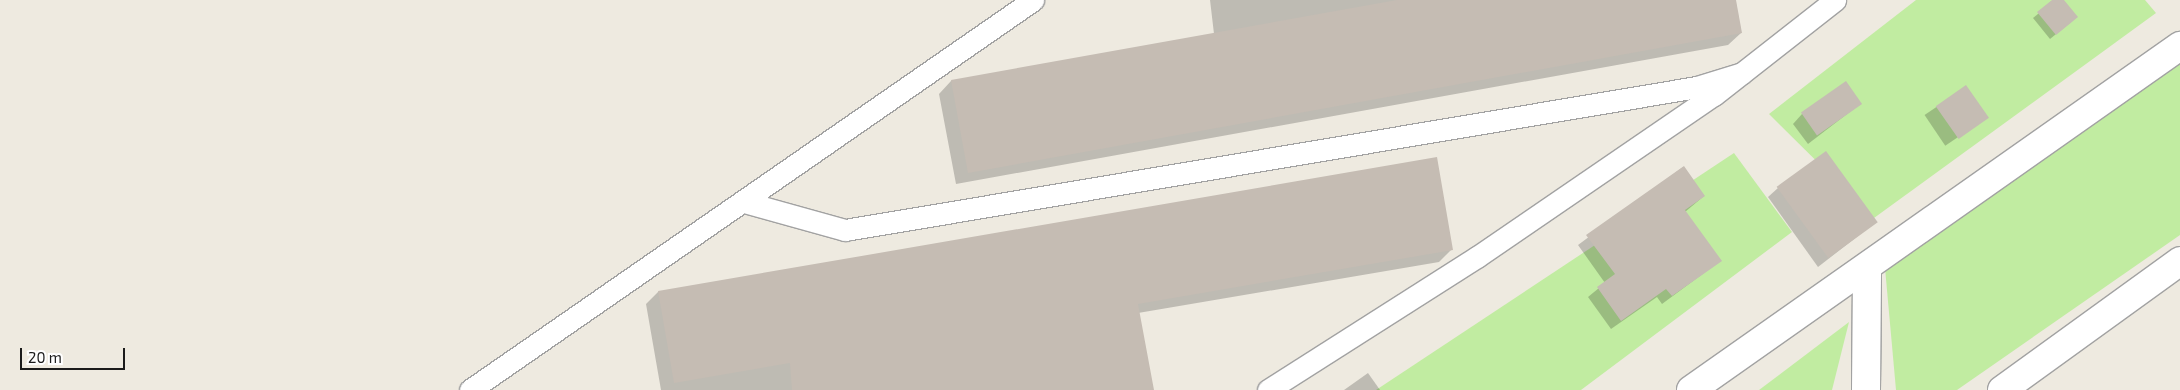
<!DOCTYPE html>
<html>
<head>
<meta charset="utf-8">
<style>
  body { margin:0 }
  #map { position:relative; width:2180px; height:390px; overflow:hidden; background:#eeeae0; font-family:"Exo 2",sans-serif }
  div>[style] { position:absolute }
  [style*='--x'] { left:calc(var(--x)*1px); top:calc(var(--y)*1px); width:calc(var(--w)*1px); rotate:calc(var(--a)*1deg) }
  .grass>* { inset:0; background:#c1eca1 }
  .shadow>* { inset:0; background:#0003; transform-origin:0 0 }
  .building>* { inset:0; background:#c5bcb3; transform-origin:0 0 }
  .roads { filter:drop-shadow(1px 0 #a2a2a2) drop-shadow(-1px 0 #a2a2a2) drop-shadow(0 1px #a2a2a2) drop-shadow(0 -1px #a2a2a2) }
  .lane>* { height:21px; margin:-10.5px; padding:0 10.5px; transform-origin:10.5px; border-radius:10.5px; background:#fff }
  .street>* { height:28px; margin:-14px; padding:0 14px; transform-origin:14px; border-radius:14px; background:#fff }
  span { translate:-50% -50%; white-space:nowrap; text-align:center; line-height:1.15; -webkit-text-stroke:4.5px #fff; paint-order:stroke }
  .scale { position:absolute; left:20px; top:348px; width:105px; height:22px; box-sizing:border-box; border:2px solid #1b1b1b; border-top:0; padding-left:6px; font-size:15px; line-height:18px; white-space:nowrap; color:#1b1b1b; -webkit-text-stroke:4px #fff; paint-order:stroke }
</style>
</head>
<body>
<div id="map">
  <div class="grass">
    <div style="clip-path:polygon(1916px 0,2145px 0,2156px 13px,1874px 218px,1769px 114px)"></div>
    <div style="clip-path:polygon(2180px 62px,2180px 235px,1957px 390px,1896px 390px,1885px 268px)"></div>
    <div style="clip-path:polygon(1734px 153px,1792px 232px,1581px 390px,1376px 390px)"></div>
    <div style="clip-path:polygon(1849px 322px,1832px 390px,1759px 390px)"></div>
  </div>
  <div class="shadow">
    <div style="clip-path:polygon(1210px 0,1735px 0,1741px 33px,1728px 45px,956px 184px,939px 94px,951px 81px,1214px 34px)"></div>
    <div style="clip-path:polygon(2055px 0,2062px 0,2071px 22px,2050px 39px,2033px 18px)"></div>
    <div style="left:1966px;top:87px;width:37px;height:50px;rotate:56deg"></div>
    <div style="clip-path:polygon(1860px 104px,1808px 144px,1793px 124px,1802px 114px)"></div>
    <div style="clip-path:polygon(1683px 167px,1704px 196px,1685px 212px,1720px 261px,1662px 304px,1657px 297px,1611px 329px,1588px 297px,1605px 283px,1578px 245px)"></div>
    <div style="clip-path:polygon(1778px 188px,1876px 222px,1818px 267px,1768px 197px)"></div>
    <div style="clip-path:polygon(1451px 250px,1439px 262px,1138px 313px,1153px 390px,661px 390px,646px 304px,658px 292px)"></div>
    <div style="clip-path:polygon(1368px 373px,1380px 390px,1344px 390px)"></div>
  </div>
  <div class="building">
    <div style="clip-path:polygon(1397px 0,1736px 0,1742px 33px,968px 173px,951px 80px)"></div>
    <div style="clip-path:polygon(2052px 0,2064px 0,2078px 17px,2056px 35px,2037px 12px)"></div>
    <div style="left:1846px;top:81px;width:28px;height:55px;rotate:55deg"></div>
    <div style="left:1966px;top:85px;width:40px;height:37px;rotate:55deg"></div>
    <div style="left:1826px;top:151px;width:88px;height:61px;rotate:54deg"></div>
    <div style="clip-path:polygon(1437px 157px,1453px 250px,1138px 304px,1154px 390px,792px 390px,790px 363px,674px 383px,658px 291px)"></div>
    <div style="clip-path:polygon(1684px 166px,1705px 196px,1685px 210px,1722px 261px,1672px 296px,1666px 289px,1621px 321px,1597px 287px,1615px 274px,1586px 235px)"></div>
  </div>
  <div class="roads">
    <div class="lane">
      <div style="--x:744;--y:202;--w:105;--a:15.5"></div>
      <div style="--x:845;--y:230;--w:864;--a:-9.53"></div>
      <div style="--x:1697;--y:87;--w:47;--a:-17.3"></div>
      <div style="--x:470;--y:390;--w:685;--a:-34.71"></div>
      <div style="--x:1268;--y:390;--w:248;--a:-32.5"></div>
      <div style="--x:1477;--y:257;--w:287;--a:-34.4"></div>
      <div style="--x:1714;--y:95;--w:154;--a:-38.1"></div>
    </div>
    <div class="street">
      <div style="--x:1691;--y:390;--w:598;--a:-35.13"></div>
      <div style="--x:1866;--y:390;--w:123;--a:-89.5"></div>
      <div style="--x:2002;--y:390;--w:220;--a:-35.9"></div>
    </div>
  </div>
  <div class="scale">20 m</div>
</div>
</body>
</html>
